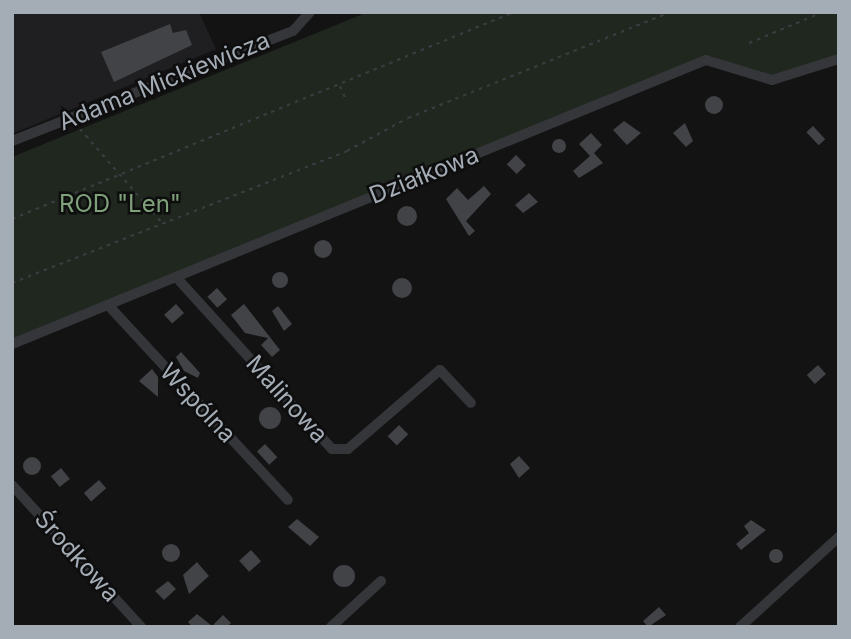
<!DOCTYPE html>
<html>
<head>
<meta charset="utf-8">
<style>
  body { margin:0 }
  #map { position:relative; width:851px; height:639px; overflow:hidden; background:#131314; font-family:Inter,sans-serif }
  div>[style] { position:absolute }
  [style*='--x'] { left:calc(var(--x)*1px); top:calc(var(--y)*1px); width:calc(var(--w)*1px); rotate:calc(var(--a)*1deg) }
  .built>* { inset:0; background:#1f1f21 }
  .green>* { inset:0; background:#1f271f }
  .building>* { inset:0; background:#424347; transform-origin:0 0 }
  .round { border-radius:50% }
  .path>* { height:2px; margin-top:-1px; transform-origin:0; background:repeating-linear-gradient(90deg,#3a3d40 0 3.5px,transparent 0 8.5px) }
  .minor>* { height:10px; margin:-5px; padding:0 5px; transform-origin:5px; border-radius:5px; background:#343639 }
  span { translate:-50% -50%; white-space:nowrap; text-align:center; line-height:1.15; -webkit-text-stroke:5px #0e0e0f; paint-order:stroke }
  .street-label { font-size:24px; color:#a4acb5 }
  .park-label { font-size:24px; color:#7fa17a }
  .frame { position:absolute; inset:0; border:14px solid #a4acb5; pointer-events:none }
</style>
</head>
<body>
<div id="map">
  <div class="built">
    <div style="clip-path:polygon(12px 12px,199px 12px,216px 49px,12px 134px)"></div>
  </div>
  <div class="green">
    <div style="clip-path:polygon(839px 12px,839px 55px,826px 61px,765px 77px,711px 56px,12px 340px,12px 157px,363px 14px)"></div>
  </div>
  <div class="building">
    <div style="clip-path:polygon(170px 24px,173px 33px,186px 30px,192px 45px,114px 82px,101px 52px)"></div>
    <div class="round" style="left:705px;top:96px;width:18px;height:18px"></div>
    <div style="clip-path:polygon(624px 121px,641px 133px,627px 145px,613px 130px)"></div>
    <div style="clip-path:polygon(685px 123px,693px 141px,686px 147px,673px 133px)"></div>
    <div style="left:813px;top:126px;width:18px;height:9px;rotate:47deg"></div>
    <div style="clip-path:polygon(591px 133px,602px 145px,594px 153px,603px 163px,579px 178px,573px 171px,590px 156px,579px 144px)"></div>
    <div class="round" style="left:552px;top:139px;width:14px;height:14px"></div>
    <div style="left:516px;top:155px;width:14px;height:13px;rotate:45deg"></div>
    <div style="clip-path:polygon(484px 186px,491px 194px,466px 221px,475px 231px,469px 236px,446px 199px,457px 188px,468px 200px)"></div>
    <div style="clip-path:polygon(529px 193px,538px 202px,523px 213px,515px 205px)"></div>
    <div class="round" style="left:397px;top:206px;width:20px;height:20px"></div>
    <div class="round" style="left:314px;top:240px;width:18px;height:18px"></div>
    <div class="round" style="left:272px;top:272px;width:16px;height:16px"></div>
    <div class="round" style="left:392px;top:278px;width:20px;height:20px"></div>
    <div style="left:217px;top:288px;width:15px;height:13px;rotate:48deg"></div>
    <div style="left:176px;top:304px;width:12px;height:16px;rotate:48deg"></div>
    <div style="clip-path:polygon(244px 304px,280px 350px,272px 357px,261px 345px,268px 338px,245px 333px,231px 315px)"></div>
    <div style="clip-path:polygon(278px 306px,292px 324px,284px 331px,272px 311px)"></div>
    <div style="clip-path:polygon(181px 352px,200px 373px,198px 378px,184px 371px,176px 357px)"></div>
    <div style="left:818px;top:365px;width:12px;height:15px;rotate:48deg"></div>
    <div style="clip-path:polygon(152px 369px,158px 377px,158px 397px,139px 381px)"></div>
    <div class="round" style="left:259px;top:407px;width:22px;height:22px"></div>
    <div style="left:399px;top:425px;width:13px;height:16px;rotate:45deg"></div>
    <div style="left:265px;top:444px;width:18px;height:11px;rotate:47deg"></div>
    <div style="clip-path:polygon(519px 456px,530px 468px,519px 478px,510px 464px)"></div>
    <div class="round" style="left:23px;top:457px;width:18px;height:18px"></div>
    <div style="left:61px;top:468px;width:14px;height:13px;rotate:51deg"></div>
    <div style="left:99px;top:480px;width:11px;height:20px;rotate:49deg"></div>
    <div style="clip-path:polygon(297px 519px,319px 537px,310px 546px,288px 527px)"></div>
    <div style="clip-path:polygon(751px 520px,766px 530px,741px 550px,736px 544px,749px 533px,744px 526px)"></div>
    <div class="round" style="left:162px;top:544px;width:18px;height:18px"></div>
    <div class="round" style="left:769px;top:549px;width:14px;height:14px"></div>
    <div style="left:251px;top:550px;width:15px;height:16px;rotate:48deg"></div>
    <div style="clip-path:polygon(197px 562px,209px 576px,189px 594px,183px 575px)"></div>
    <div class="round" style="left:333px;top:565px;width:22px;height:22px"></div>
    <div style="clip-path:polygon(168px 581px,176px 589px,164px 600px,155px 591px)"></div>
    <div style="clip-path:polygon(659px 607px,666px 615px,648px 627px,643px 621px)"></div>
    <div style="clip-path:polygon(197px 614px,212px 626px,223px 615px,231px 623px,227px 627px,192px 627px,188px 622px)"></div>
  </div>
  <div class="path">
    <div style="--x:749;--y:43;--w:80;--a:-22.7"></div>
    <div style="--x:340;--y:86;--w:15;--a:67"></div>
    <div style="--x:80;--y:129;--w:125;--a:48.9"></div>
    <div style="--x:12;--y:219;--w:543;--a:-22.41"></div>
    <div style="--x:12;--y:283;--w:360;--a:-21.5"></div>
    <div style="--x:347;--y:151;--w:69;--a:-28.4"></div>
    <div style="--x:408;--y:118;--w:283;--a:-22"></div>
  </div>
  <div class="minor">
    <div style="--x:12;--y:141;--w:302;--a:-21.4"></div>
    <div style="--x:293;--y:31;--w:25;--a:-48"></div>
    <div style="--x:176;--y:277;--w:232;--a:47.8"></div>
    <div style="--x:332;--y:449;--w:16;--a:0"></div>
    <div style="--x:348;--y:449;--w:121;--a:-40.7"></div>
    <div style="--x:440;--y:370;--w:45;--a:46.8"></div>
    <div style="--x:108;--y:305;--w:265;--a:47.3"></div>
    <div style="--x:12;--y:344;--w:750;--a:-22.26"></div>
    <div style="--x:706;--y:60;--w:69;--a:16.9"></div>
    <div style="--x:772;--y:80;--w:70;--a:-17.4"></div>
    <div style="--x:12;--y:485;--w:192;--a:47.7"></div>
    <div style="--x:331;--y:627;--w:68;--a:-42.6"></div>
    <div style="--x:740;--y:627;--w:134;--a:-42.3"></div>
  </div>
  <div class="street-label">
    <span style="left:164px;top:81px;rotate:-22deg">Adama Mickiewicza</span>
    <span style="left:424px;top:175px;rotate:-22deg">Działkowa</span>
    <span style="left:287px;top:399px;rotate:48deg">Malinowa</span>
    <span style="left:198px;top:403px;rotate:47deg">Wspólna</span>
    <span style="left:77px;top:556px;rotate:48deg">Środkowa</span>
  </div>
  <div class="park-label">
    <span style="left:120px;top:204px">ROD "Len"</span>
  </div>
  <div class="frame"></div>
</div>
</body>
</html>
